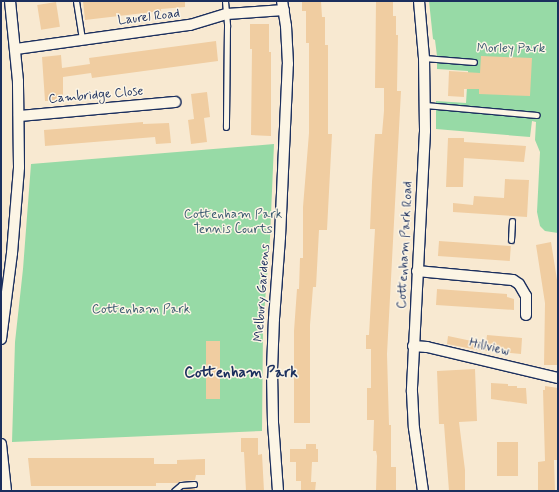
<!DOCTYPE html>
<html>
<head>
<meta charset="utf-8">
<style>
  body { margin:0 }
  #map { position:relative; width:559px; height:492px; overflow:hidden; background:#f8e9d1; font-family:Mynerve,sans-serif }
  div>[style] { position:absolute }
  [style*='--x'] { left:calc(var(--x)*1px); top:calc(var(--y)*1px); width:calc(var(--w)*1px); rotate:calc(var(--a)*1deg) }
  .green>* { inset:0; background:#97daa6 }
  .building>* { inset:0; background:#f0cda1; transform-origin:0 0 }
  .roads { filter:drop-shadow(1px 0 #1b2f5e) drop-shadow(-1px 0 #1b2f5e) drop-shadow(0 1px #1b2f5e) drop-shadow(0 -1px #1b2f5e) }
  .lane>* { height:5px; margin:-2.5px; padding:0 2.5px; transform-origin:2.5px; border-radius:2.5px; background:#fcf5e5 }
  .street>* { height:10px; margin:-5px; padding:0 5px; transform-origin:5px; border-radius:5px; background:#fcf5e5 }
  span { translate:-50% -50%; white-space:nowrap; text-align:center; line-height:1.15; -webkit-text-stroke:3px #fcf5e5; paint-order:stroke }
  .street-label { font-size:13px; color:#1b2f5e }
  .park-label { font-size:13px; color:#3a5a70 }
  .quarter-label { font-size:15px; color:#1b2f5e; font-weight:700 }
  .frame { position:absolute; inset:0; border:2px solid #1b2f5e; pointer-events:none }
</style>
</head>
<body>
<div id="map">
  <div class="green">
    <div style="clip-path:polygon(429px 1px,558px 1px,558px 233px,545px 231px,540px 226px,537px 212px,540px 152px,535px 140px,536px 122px,532px 121px,530px 137px,436px 129px,436px 101px,466px 103px,468px 71px,437px 69px,437px 56px,435px 40px,433px 39px)"></div>
    <div style="clip-path:polygon(274px 144px,270px 238px,263px 328px,262px 431px,12px 442px,15px 342px,23px 269px,31px 164px)"></div>
  </div>
  <div class="building">
    <div style="clip-path:polygon(83px 1px,185px 1px,185px 7px,161px 9px,161px 11px,85px 20px)"></div>
    <div style="clip-path:polygon(302px 1px,321px 1px,322px 17px,325px 17px,325px 45px,328px 45px,328px 134px,332px 134px,327px 230px,319px 230px,316px 287px,313px 287px,310px 325px,310px 423px,294px 423px,294px 331px,297px 289px,299px 289px,300px 258px,303px 258px,303px 207px,309px 133px,309px 43px,306px 43px,306px 11px,302px 11px)"></div>
    <div style="clip-path:polygon(376px 1px,393px 1px,393px 16px,396px 16px,396px 35px,398px 35px,397px 91px,401px 91px,387px 354px,389px 425px,391px 425px,391px 467px,396px 467px,396px 491px,376px 491px,377px 456px,376px 451px,373px 451px,374px 420px,367px 420px,367px 388px,371px 388px,371px 349px,366px 349px,366px 335px,369px 335px,375px 229px,370px 229px,372px 182px,375px 134px,382px 134px,384px 111px,384px 88px,375px 88px)"></div>
    <div style="left:56px;top:2px;width:25px;height:19px;rotate:81deg"></div>
    <div style="clip-path:polygon(250px 24px,269px 24px,269px 52px,271px 52px,271px 136px,251px 135px,252px 49px,250px 49px)"></div>
    <div style="clip-path:polygon(216px 41px,218px 61px,92px 78px,91px 73px,63px 77px,63px 100px,45px 101px,42px 57px,61px 55px,62px 68px,90px 64px,89px 58px)"></div>
    <div style="clip-path:polygon(481px 56px,532px 58px,530px 96px,479px 94px,479px 89px,464px 89px,464px 97px,448px 96px,449px 71px,480px 73px)"></div>
    <div style="clip-path:polygon(207px 92px,210px 117px,204px 118px,207px 142px,191px 144px,188px 120px,194px 119px,191px 94px)"></div>
    <div style="clip-path:polygon(143px 122px,143px 124px,169px 123px,171px 143px,156px 144px,155px 137px,45px 146px,44px 130px)"></div>
    <div style="clip-path:polygon(448px 138px,464px 138px,464px 142px,526px 146px,524px 162px,464px 158px,463px 187px,446px 187px)"></div>
    <div style="clip-path:polygon(505px 179px,529px 180px,527px 217px,453px 212px,453px 203px,473px 205px,474px 196px,504px 198px)"></div>
    <div style="left:439px;top:241px;width:72px;height:15px;rotate:4deg"></div>
    <div style="clip-path:polygon(551px 242px,558px 286px,558px 365px,544px 365px,545px 303px,536px 245px)"></div>
    <div style="clip-path:polygon(437px 289px,507px 294px,507px 297px,514px 299px,514px 310px,436px 305px)"></div>
    <div style="clip-path:polygon(487px 335px,522px 338px,521px 354px,477px 350px,447px 344px,448px 336px,486px 344px)"></div>
    <div style="left:206px;top:341px;width:14px;height:58px"></div>
    <div style="clip-path:polygon(475px 369px,477px 421px,459px 422px,465px 470px,465px 491px,449px 491px,444px 424px,439px 424px,437px 371px)"></div>
    <div style="clip-path:polygon(491px 383px,508px 384px,508px 386px,517px 386px,517px 388px,526px 388px,527px 404px,491px 399px)"></div>
    <div style="clip-path:polygon(545px 386px,558px 388px,558px 460px,554px 460px,555px 491px,538px 491px,538px 462px,545px 461px,543px 390px,545px 390px)"></div>
    <div style="clip-path:polygon(241px 438px,258px 438px,258px 455px,262px 454px,264px 491px,246px 491px,244px 452px,241px 452px)"></div>
    <div style="left:497px;top:442px;width:21px;height:34px"></div>
    <div style="clip-path:polygon(306px 444px,316px 444px,316px 449px,318px 449px,318px 462px,312px 462px,311px 482px,316px 482px,315px 491px,301px 491px,301px 481px,296px 481px,296px 462px,290px 462px,290px 449px,306px 449px)"></div>
    <div style="clip-path:polygon(28px 458px,154px 458px,154px 464px,177px 464px,177px 460px,205px 459px,205px 475px,196px 475px,195px 480px,181px 481px,177px 483px,156px 483px,156px 486px,31px 486px)"></div>
    <div style="clip-path:polygon(195px 488px,195px 491px,183px 491px,183px 489px)"></div>
  </div>
  <div class="roads">
    <div class="lane">
      <div style="--x:76;--y:1;--w:38;--a:81"></div>
      <div style="--x:225;--y:1;--w:25;--a:85"></div>
      <div style="--x:227;--y:26;--w:101;--a:90.6"></div>
      <div style="--x:424;--y:58;--w:50;--a:4.6"></div>
      <div style="--x:425;--y:105;--w:112;--a:5.1"></div>
      <div style="--x:511;--y:240;--w:19;--a:-87"></div>
      <div style="--x:174;--y:491;--w:9;--a:-41"></div>
      <div style="--x:181;--y:485;--w:13;--a:-4"></div>
    </div>
    <div class="street">
      <div style="--x:419;--y:1;--w:57;--a:85"></div>
      <div style="--x:424;--y:58;--w:73;--a:89.2"></div>
      <div style="--x:425;--y:131;--w:261;--a:92.9"></div>
      <div style="--x:412;--y:392;--w:36;--a:87"></div>
      <div style="--x:414;--y:428;--w:64;--a:81.9"></div>
      <div style="--x:16;--y:49;--w:176;--a:-7.9"></div>
      <div style="--x:190;--y:25;--w:39;--a:-17"></div>
      <div style="--x:227;--y:14;--w:57;--a:-4"></div>
      <div style="--x:19;--y:116;--w:157;--a:-5.1"></div>
      <div style="--x:417;--y:271;--w:96;--a:5.4"></div>
      <div style="--x:513;--y:280;--w:7;--a:34"></div>
      <div style="--x:519;--y:284;--w:14;--a:60"></div>
      <div style="--x:526;--y:296;--w:19;--a:90"></div>
      <div style="--x:1;--y:339;--w:87;--a:-82.7"></div>
      <div style="--x:12;--y:253;--w:86;--a:-85.3"></div>
      <div style="--x:19;--y:167;--w:86;--a:-90.7"></div>
      <div style="--x:18;--y:81;--w:80;--a:-95.7"></div>
      <div style="--x:413;--y:346;--w:14;--a:4"></div>
      <div style="--x:427;--y:347;--w:135;--a:13.3"></div>
      <div style="--x:1;--y:444;--w:47;--a:83.9"></div>
      <div style="--x:278;--y:491;--w:68;--a:-94.2"></div>
      <div style="--x:273;--y:423;--w:53;--a:-91.1"></div>
      <div style="--x:272;--y:370;--w:51;--a:-87.8"></div>
      <div style="--x:274;--y:319;--w:82;--a:-85.8"></div>
      <div style="--x:280;--y:237;--w:173;--a:-87.4"></div>
      <div style="--x:288;--y:64;--w:38;--a:-93"></div>
      <div style="--x:286;--y:26;--w:25;--a:-99"></div>
    </div>
  </div>
  <div class="street-label">
    <span style="left:149px;top:18px;rotate:-7deg">Laurel Road</span>
    <span style="left:96px;top:96px;rotate:-5deg">Cambridge Close</span>
    <span style="left:406px;top:245px;rotate:-87deg">Cottenham Park Road</span>
    <span style="left:263px;top:293px;rotate:-86deg">Melbury Gardens</span>
    <span style="left:489px;top:348px;rotate:13deg">Hillview</span>
  </div>
  <div class="park-label">
    <span style="left:511px;top:49px">Morley Park</span>
    <span style="left:233px;top:223px">Cottenham Park<br>Tennis Courts</span>
    <span style="left:141px;top:310px">Cottenham Park</span>
  </div>
  <div class="quarter-label">
    <span style="left:241px;top:374px">Cottenham Park</span>
  </div>
  <div class="frame"></div>
</div>
</body>
</html>
